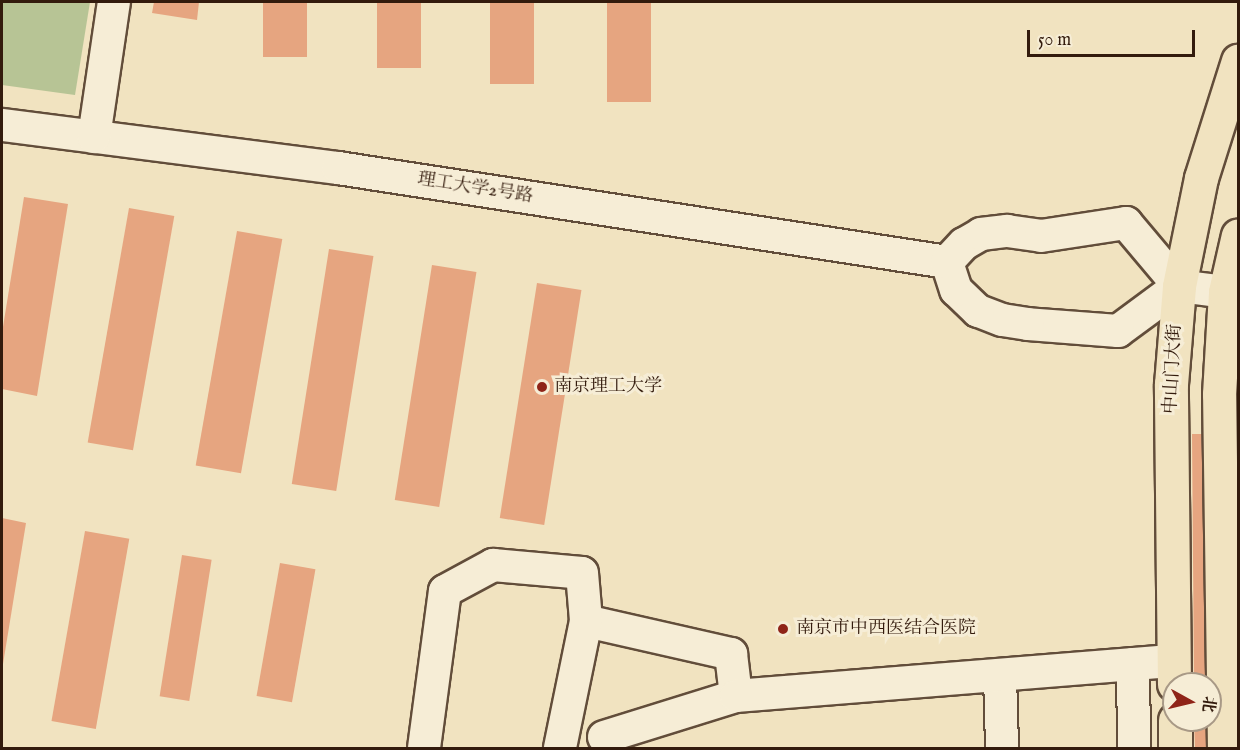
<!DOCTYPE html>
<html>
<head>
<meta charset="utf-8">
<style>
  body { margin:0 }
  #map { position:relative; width:1240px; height:750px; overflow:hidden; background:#f1e3c0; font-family:"IM FELL English","Noto Serif SC",serif }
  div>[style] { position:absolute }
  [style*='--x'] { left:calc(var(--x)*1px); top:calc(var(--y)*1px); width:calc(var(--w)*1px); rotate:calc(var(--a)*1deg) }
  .green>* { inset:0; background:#b7c495 }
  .building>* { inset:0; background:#e6a580; transform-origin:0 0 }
  .roads { filter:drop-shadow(2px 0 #624d3a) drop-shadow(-2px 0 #624d3a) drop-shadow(0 2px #624d3a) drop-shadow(0 -2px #624d3a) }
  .minor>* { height:32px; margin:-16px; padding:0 16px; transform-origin:16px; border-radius:16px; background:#f6edd6 }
  .major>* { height:33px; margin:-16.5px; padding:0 16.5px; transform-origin:16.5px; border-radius:16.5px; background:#f1e3c0 }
  .dots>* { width:16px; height:16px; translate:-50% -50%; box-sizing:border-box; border:3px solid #f6edd6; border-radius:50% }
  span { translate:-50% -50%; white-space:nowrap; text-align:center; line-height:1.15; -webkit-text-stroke:6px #f6edd6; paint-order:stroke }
  .street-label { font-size:18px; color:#331b0d }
  .poi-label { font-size:18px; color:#331b0d }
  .left { translate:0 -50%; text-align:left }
  .frame { position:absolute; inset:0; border:3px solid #331b0d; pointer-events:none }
  .north { position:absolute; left:1162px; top:672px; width:60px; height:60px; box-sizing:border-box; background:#f6edd6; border:2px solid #a89986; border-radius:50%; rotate:98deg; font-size:16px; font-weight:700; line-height:24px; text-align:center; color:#331b0d }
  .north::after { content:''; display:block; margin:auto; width:21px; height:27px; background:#8f2418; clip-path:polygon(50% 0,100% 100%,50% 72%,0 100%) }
  .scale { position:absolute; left:1027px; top:30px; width:168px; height:27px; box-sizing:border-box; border:3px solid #331b0d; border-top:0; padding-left:8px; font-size:18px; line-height:21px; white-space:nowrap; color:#331b0d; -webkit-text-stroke:4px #f6edd6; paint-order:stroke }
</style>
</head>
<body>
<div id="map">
  <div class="green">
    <div style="clip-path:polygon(2px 2px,90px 2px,75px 95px,2px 85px)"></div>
  </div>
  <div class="building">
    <div style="clip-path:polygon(154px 2px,199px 2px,197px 20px,152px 13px)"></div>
    <div style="left:263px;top:2px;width:44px;height:55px"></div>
    <div style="left:377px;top:2px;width:44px;height:66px"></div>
    <div style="left:490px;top:2px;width:44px;height:82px"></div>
    <div style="left:607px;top:2px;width:44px;height:100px"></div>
    <div style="clip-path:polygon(24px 197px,68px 204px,37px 396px,2px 389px,2px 333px)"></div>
    <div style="left:129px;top:208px;width:46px;height:238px;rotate:10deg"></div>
    <div style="left:237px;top:231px;width:46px;height:238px;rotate:10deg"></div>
    <div style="left:329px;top:249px;width:45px;height:238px;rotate:9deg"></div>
    <div style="left:432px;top:265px;width:45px;height:238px;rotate:9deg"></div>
    <div style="left:537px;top:283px;width:45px;height:238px;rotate:9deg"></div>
    <div style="clip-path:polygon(1192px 434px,1238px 434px,1238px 748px,1195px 748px,1194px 720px,1210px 720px,1210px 684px,1194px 684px)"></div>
    <div style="clip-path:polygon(2px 518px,26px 523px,3px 664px,2px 664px)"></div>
    <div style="left:85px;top:531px;width:45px;height:193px;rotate:10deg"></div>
    <div style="left:182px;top:555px;width:30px;height:143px;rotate:9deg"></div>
    <div style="left:280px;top:563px;width:36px;height:135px;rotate:10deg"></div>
  </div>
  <div class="roads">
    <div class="minor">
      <div style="--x:2;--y:125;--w:339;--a:7.3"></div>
      <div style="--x:338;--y:168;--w:616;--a:8.77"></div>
      <div style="--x:94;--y:137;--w:136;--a:-81.6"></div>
      <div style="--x:1179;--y:286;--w:76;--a:143.6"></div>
      <div style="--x:1118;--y:331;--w:90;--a:-175.6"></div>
      <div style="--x:1028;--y:324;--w:26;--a:-171"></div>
      <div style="--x:1002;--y:320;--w:26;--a:-159"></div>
      <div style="--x:978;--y:311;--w:30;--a:-136"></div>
      <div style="--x:956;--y:290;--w:29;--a:-108"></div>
      <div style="--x:947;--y:262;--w:25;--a:-47"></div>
      <div style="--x:964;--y:244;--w:20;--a:-30"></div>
      <div style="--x:981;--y:234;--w:26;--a:-7"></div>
      <div style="--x:1007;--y:231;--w:34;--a:8"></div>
      <div style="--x:1041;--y:236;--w:86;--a:-8.7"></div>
      <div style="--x:1126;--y:223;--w:82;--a:49.9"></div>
      <div style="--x:1179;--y:286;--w:46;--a:7.4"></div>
      <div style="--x:586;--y:621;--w:149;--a:12.8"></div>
      <div style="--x:731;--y:654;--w:42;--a:83.2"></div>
      <div style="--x:1133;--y:664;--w:84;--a:89.3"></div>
      <div style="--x:1000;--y:675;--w:73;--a:88.4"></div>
      <div style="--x:604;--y:737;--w:138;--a:-17.3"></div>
      <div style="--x:736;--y:696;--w:439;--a:-4.6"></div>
      <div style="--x:424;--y:748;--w:158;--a:-82.4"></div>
      <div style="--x:445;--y:591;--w:55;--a:-28.4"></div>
      <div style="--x:493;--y:565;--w:89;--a:5.1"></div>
      <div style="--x:582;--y:573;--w:48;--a:85.2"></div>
      <div style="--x:586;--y:621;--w:130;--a:101.6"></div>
    </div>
    <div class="major">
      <div style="--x:1174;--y:684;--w:300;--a:-90.6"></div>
      <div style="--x:1171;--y:384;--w:98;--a:-85.3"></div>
      <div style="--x:1179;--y:286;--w:110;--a:-78.5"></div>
      <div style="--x:1201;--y:178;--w:123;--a:-72.5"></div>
      <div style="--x:1175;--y:720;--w:28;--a:90"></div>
      <div style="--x:1224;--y:748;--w:354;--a:-90.8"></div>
      <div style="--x:1219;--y:394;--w:102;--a:-86.6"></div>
      <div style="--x:1225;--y:292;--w:58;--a:-77.2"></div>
    </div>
  </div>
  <div class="dots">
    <div style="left:542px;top:387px;background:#8f2418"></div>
    <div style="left:783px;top:629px;background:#8f2418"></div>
  </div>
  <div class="street-label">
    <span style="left:475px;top:189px;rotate:9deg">理工大学2号路</span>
    <span style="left:1174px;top:369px;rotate:-87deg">中山门大街</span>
  </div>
  <div class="poi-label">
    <span class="left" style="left:554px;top:387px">南京理工大学</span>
    <span class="left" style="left:796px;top:629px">南京市中西医结合医院</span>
  </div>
  <div class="frame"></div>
  <div class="north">北</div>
  <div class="scale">50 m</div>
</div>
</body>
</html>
